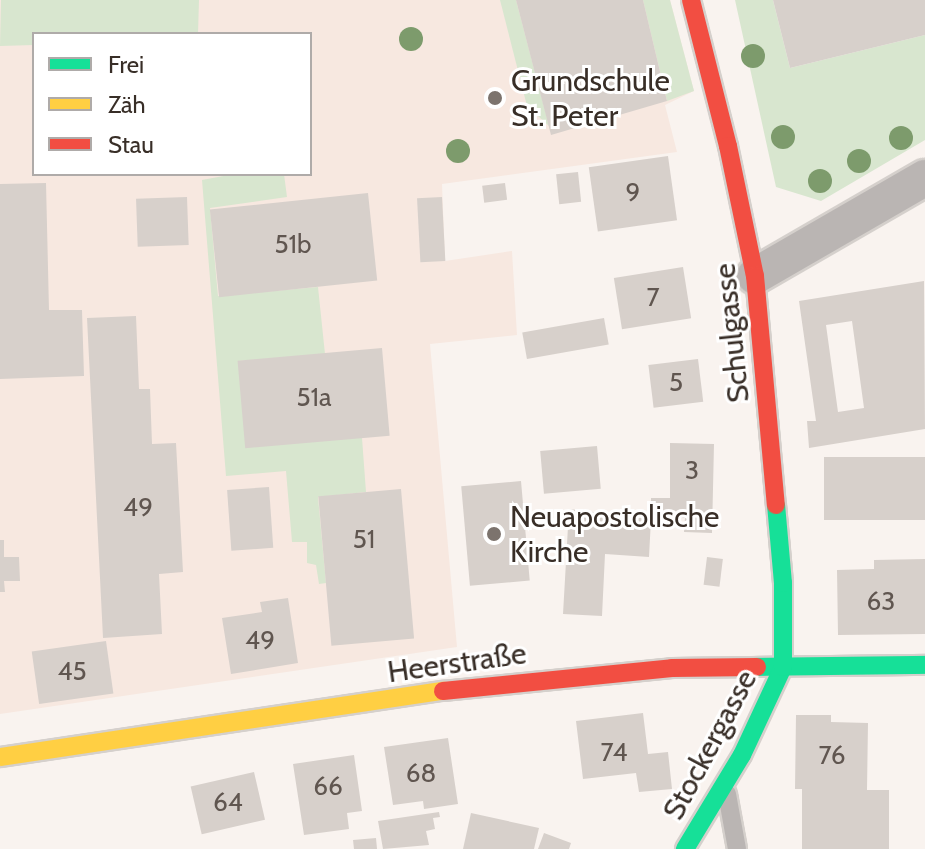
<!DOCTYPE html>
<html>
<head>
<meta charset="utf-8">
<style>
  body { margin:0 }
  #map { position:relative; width:925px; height:849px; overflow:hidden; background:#f9f3ef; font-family:Cabin,sans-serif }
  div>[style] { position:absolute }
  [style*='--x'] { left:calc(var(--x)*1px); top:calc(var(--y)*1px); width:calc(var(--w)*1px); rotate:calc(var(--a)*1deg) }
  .built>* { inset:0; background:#f7e8e0 }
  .green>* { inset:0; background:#d8e6cf }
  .building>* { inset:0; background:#d7d0cb; transform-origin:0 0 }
  .roads { filter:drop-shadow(2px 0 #d5d0cc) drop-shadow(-2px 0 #d5d0cc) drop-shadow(0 2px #d5d0cc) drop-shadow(0 -2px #d5d0cc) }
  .lane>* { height:18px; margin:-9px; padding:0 9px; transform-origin:9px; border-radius:9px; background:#bab5b3 }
  .street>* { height:36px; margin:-18px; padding:0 18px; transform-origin:18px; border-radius:18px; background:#bab5b3 }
  .fast>* { height:18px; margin:-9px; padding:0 9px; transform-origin:9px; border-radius:9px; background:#16e098 }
  .slow>* { height:18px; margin:-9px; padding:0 9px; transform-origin:9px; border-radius:9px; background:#ffcf43 }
  .jam>* { height:18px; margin:-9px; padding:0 9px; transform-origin:9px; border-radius:9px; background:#f24e42 }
  .trees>* { width:24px; height:24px; margin:-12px; border-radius:50%; background:#7d9b6c }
  .dots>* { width:22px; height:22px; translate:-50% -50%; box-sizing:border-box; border:4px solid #fff; border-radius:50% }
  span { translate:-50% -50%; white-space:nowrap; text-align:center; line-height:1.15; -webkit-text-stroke:6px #fff; paint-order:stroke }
  .number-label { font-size:26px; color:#605650 }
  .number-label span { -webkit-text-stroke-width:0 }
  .poi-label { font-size:30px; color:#382e27 }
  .left { translate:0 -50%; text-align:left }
  .street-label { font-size:30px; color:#382e27 }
  .legend { position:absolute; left:32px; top:32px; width:280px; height:144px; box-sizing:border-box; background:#fff; border:2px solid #afaba9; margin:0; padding:10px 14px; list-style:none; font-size:24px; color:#382e27 }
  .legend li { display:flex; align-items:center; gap:16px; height:40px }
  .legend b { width:40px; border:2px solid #afaba9 }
</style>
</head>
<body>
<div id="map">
  <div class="built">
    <div style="clip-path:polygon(evenodd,0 0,670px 0,694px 91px,665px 105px,677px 152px,442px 184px,445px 261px,512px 251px,517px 335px,430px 344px,457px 647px,0 714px,0 0,34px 34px,310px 34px,310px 174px,34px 174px,34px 34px)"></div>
  </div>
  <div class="green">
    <div style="clip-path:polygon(1px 0,199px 0,198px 34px,34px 34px,34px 45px,0 46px)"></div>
    <div style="clip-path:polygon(500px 0,516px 0,549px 126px,527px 106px)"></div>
    <div style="clip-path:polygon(643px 0,670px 0,694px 91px,667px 101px)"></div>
    <div style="clip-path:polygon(735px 0,773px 0,790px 68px,925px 35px,925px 140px,821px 201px,776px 187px)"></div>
    <div style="clip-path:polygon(234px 174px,284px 174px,287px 197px,210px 208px,218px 296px,318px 287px,325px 354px,239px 361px,362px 438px,366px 492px,318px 497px,326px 583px,319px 584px,316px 565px,307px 563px,307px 542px,292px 542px,286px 471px,226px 476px,202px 180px)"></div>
  </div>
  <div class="building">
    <div style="clip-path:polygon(516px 0,643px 0,667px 101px,551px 135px)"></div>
    <div style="clip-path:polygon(773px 0,925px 0,925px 35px,790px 68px)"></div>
    <div style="left:668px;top:156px;width:65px;height:80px;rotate:82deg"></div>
    <div style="left:578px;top:172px;width:30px;height:22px;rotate:84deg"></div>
    <div style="clip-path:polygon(46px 183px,49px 310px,82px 310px,84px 376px,0 379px,0 184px)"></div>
    <div style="left:505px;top:183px;width:17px;height:23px;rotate:83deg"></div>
    <div style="left:368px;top:193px;width:88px;height:159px;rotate:84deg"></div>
    <div style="left:187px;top:197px;width:48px;height:51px;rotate:88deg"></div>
    <div style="left:442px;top:197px;width:64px;height:25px;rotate:87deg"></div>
    <div style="left:683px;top:267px;width:52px;height:70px;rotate:81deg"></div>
    <div style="clip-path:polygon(evenodd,924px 281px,925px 429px,809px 448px,807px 421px,816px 421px,799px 301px,924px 281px,852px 321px,864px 408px,838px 412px,826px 325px,852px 321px)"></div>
    <div style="clip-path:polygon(136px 316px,139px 389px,150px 389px,152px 444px,176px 443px,183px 572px,159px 574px,162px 634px,103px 638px,87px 318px)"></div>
    <div style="left:604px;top:318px;width:27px;height:83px;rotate:80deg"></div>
    <div style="left:382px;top:348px;width:88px;height:145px;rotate:85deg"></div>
    <div style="left:698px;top:359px;width:43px;height:50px;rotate:83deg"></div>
    <div style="clip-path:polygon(670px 443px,714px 444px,712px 533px,684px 532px,685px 518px,651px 519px,651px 498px,670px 498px)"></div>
    <div style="left:597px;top:446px;width:43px;height:57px;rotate:85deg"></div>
    <div style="left:925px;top:457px;width:63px;height:101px;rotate:90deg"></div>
    <div style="left:521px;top:481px;width:100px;height:60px;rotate:85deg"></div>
    <div style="left:269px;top:487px;width:61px;height:42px;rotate:86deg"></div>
    <div style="left:401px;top:489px;width:150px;height:83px;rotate:85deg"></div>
    <div style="clip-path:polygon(569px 509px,651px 519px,649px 557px,605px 554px,602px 616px,563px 614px)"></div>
    <div style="clip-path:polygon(0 540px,4px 540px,4px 557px,19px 557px,20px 581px,4px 581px,5px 592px,0 592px)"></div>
    <div style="left:707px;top:557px;width:16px;height:28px;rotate:7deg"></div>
    <div style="clip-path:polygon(925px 559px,925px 634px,838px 635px,837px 570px,874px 569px,874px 560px)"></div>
    <div style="clip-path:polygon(288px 598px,298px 663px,231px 674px,222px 618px,262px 612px,260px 602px)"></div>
    <div style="left:106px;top:641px;width:53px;height:75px;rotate:82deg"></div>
    <div style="clip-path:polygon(643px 713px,648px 754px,668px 752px,672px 789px,639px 792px,636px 773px,583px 779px,576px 721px)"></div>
    <div style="clip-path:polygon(796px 715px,831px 715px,831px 722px,868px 723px,867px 790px,889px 790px,889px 849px,802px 849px,802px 789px,795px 789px)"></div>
    <div style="clip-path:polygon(448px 738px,458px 804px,424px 809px,423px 801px,393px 805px,384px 747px)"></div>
    <div style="clip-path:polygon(354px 755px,362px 811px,347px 813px,349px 829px,304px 835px,293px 764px)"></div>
    <div style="left:254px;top:772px;width:49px;height:65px;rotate:77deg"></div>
    <div style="clip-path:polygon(439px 812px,440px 817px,433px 818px,435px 829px,426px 831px,429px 845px,383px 849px,378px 821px)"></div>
    <div style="clip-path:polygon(471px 813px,539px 828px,534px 849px,463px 849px)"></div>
    <div style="clip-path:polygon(544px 833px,571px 843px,569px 849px,538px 849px)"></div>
    <div style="clip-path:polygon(376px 838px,377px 849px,354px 849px,353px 840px)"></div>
  </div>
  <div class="roads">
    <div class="lane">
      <div style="--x:727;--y:794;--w:56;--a:79.7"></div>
    </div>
    <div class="street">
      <div style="--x:755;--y:276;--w:196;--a:-30"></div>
    </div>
    <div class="fast">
      <div style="--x:757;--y:667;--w:168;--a:-0.7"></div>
      <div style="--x:685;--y:849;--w:110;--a:-58.8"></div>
      <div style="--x:742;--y:755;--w:97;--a:-65"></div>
      <div style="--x:783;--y:667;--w:84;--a:-90"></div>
      <div style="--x:783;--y:583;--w:78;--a:-95.1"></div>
    </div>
    <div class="slow">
      <div style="--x:0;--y:757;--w:448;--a:-8.5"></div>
    </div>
    <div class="jam">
      <div style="--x:691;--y:0;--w:151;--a:75.8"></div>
      <div style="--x:728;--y:146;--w:133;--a:78.3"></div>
      <div style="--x:755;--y:276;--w:230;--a:84.8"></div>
      <div style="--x:443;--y:691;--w:230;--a:-5.7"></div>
      <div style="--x:672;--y:668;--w:85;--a:-0.7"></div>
    </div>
  </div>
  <div class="trees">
    <div style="left:411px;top:39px"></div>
    <div style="left:753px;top:56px"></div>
    <div style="left:783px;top:137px"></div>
    <div style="left:901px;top:138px"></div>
    <div style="left:458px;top:151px"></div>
    <div style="left:859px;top:161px"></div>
    <div style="left:820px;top:181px"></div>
  </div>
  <div class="dots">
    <div style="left:495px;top:98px;background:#7c736d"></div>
    <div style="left:494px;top:534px;background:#7c736d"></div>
  </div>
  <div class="number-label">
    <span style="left:633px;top:193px">9</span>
    <span style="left:293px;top:245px">51b</span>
    <span style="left:653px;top:298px">7</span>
    <span style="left:676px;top:383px">5</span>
    <span style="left:314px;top:398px">51a</span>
    <span style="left:692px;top:471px">3</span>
    <span style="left:138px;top:508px">49</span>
    <span style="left:364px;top:540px">51</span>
    <span style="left:881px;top:602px">63</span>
    <span style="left:260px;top:641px">49</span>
    <span style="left:72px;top:672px">45</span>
    <span style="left:614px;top:753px">74</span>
    <span style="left:832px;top:756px">76</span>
    <span style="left:421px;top:774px">68</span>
    <span style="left:328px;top:787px">66</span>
    <span style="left:228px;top:803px">64</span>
  </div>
  <div class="poi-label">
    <span class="left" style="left:511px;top:98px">Grundschule<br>St. Peter</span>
    <span class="left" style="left:510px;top:534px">Neuapostolische<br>Kirche</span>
  </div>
  <div class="street-label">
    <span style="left:732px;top:333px;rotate:-96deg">Schulgasse</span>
    <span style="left:457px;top:663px;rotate:-8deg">Heerstraße</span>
    <span style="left:710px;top:745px;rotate:-62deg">Stockergasse</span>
  </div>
  <ul class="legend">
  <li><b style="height:10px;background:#16e098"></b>Frei</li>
  <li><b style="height:10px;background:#ffcf43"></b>Zäh</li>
  <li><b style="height:10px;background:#f24e42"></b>Stau</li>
  </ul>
</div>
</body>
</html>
